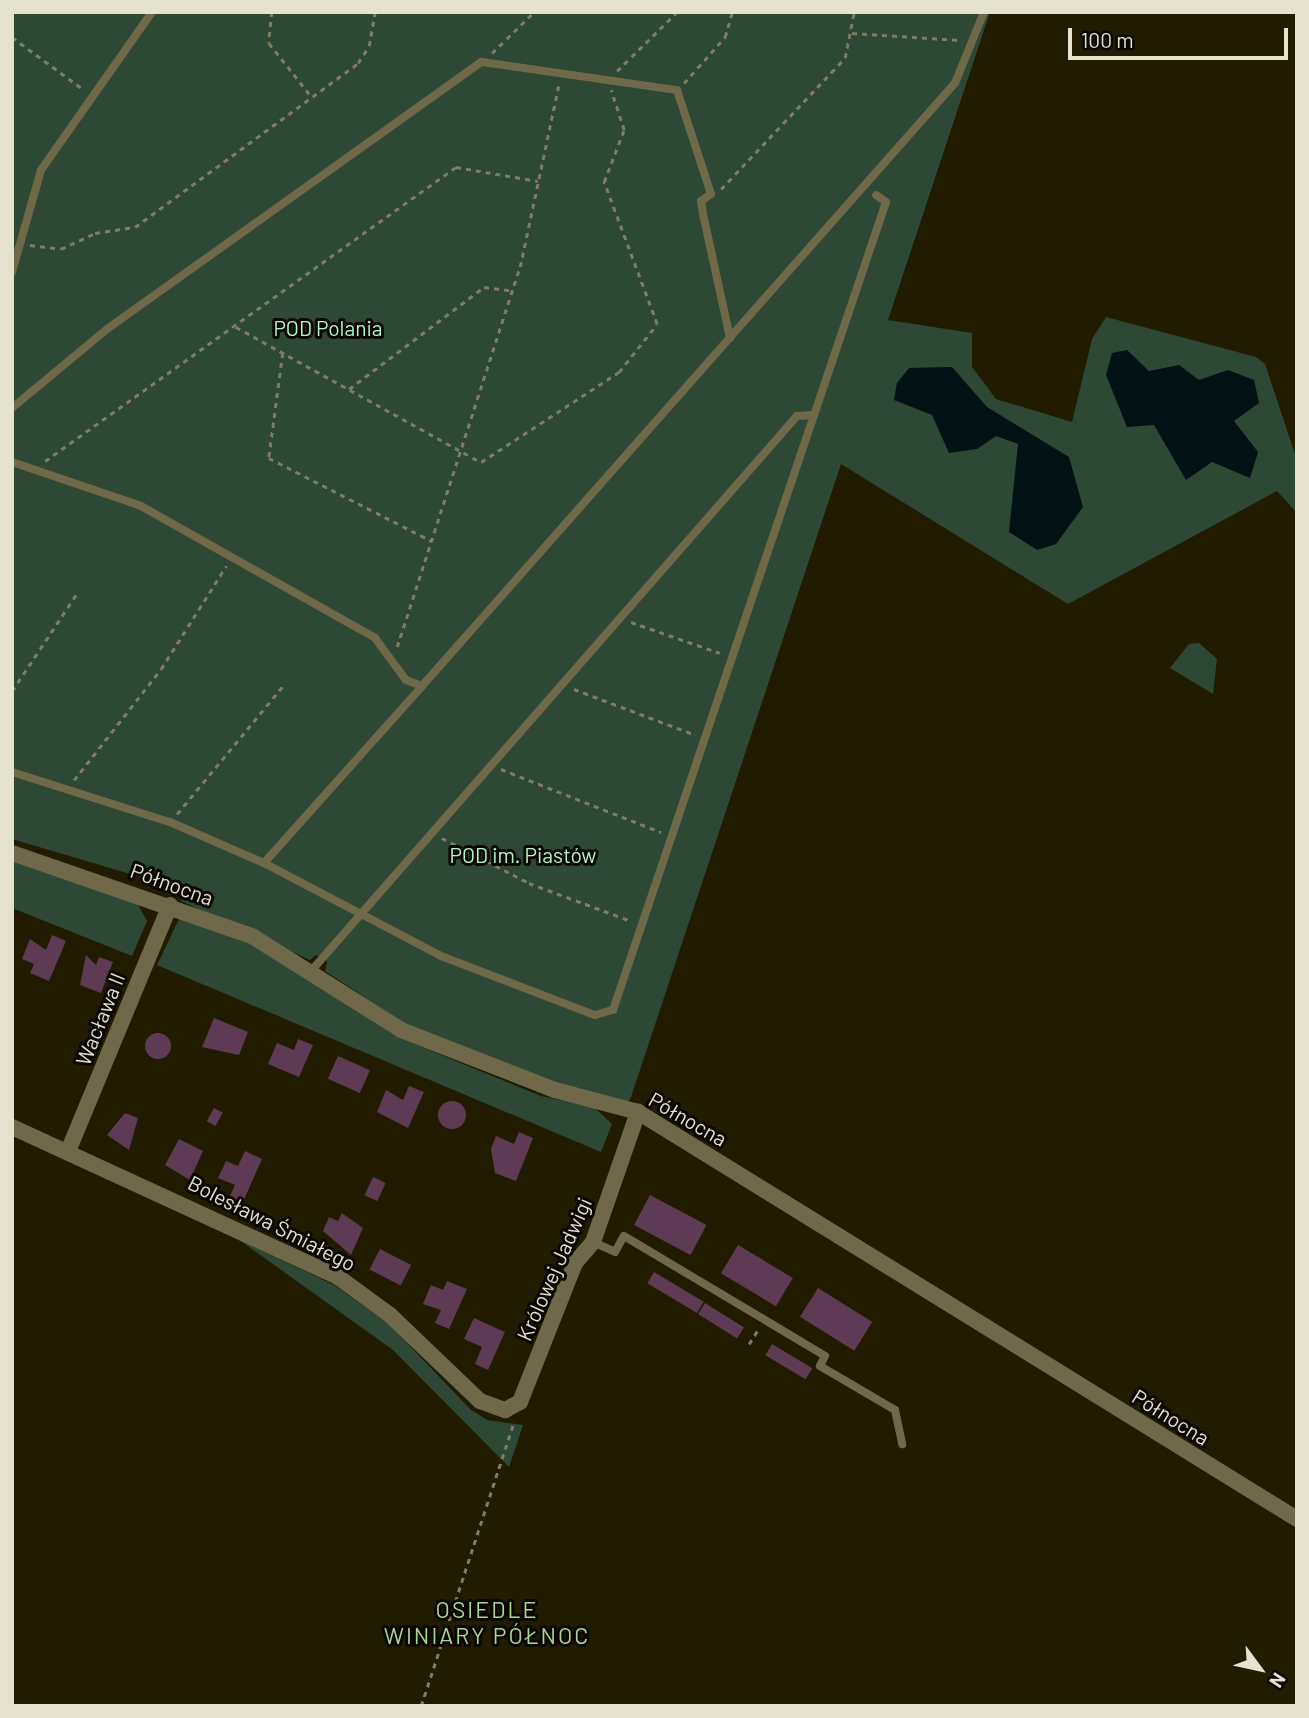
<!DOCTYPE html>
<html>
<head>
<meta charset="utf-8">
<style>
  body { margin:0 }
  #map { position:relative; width:1309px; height:1718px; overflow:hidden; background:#211c00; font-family:Barlow,sans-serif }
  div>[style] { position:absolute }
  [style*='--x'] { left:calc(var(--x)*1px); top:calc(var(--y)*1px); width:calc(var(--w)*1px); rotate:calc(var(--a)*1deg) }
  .green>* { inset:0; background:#2d4835 }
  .water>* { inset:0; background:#021114 }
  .building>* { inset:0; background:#5e3b55; transform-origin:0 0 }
  .round { border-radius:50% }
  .path>* { height:2.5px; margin-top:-1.25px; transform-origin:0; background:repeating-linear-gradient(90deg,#7f7b64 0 5px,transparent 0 10px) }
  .lane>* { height:8px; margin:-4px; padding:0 4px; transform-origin:4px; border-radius:4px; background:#6f6949 }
  .street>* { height:16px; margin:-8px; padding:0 8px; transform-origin:8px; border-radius:8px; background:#6f6949 }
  span { translate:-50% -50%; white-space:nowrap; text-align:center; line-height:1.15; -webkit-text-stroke:6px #090700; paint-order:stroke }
  .park-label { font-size:21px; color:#b3f6c6 }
  .street-label { font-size:21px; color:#e5e2d0 }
  .neighbourhood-label { font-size:23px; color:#add491; letter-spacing:2px }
  .frame { position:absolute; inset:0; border:14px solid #e5e2d0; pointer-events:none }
  .north { position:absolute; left:1225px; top:1634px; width:70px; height:70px; -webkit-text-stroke:5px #090700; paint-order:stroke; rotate:123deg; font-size:19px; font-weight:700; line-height:28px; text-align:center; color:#e5e2d0 }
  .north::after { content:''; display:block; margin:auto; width:24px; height:32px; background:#e5e2d0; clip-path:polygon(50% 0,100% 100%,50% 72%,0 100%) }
  .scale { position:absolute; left:1068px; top:28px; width:220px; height:32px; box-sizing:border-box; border:4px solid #e5e2d0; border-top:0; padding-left:9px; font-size:21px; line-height:24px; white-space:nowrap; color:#e5e2d0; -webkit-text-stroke:5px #090700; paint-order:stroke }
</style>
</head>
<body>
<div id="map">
  <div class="green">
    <div style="clip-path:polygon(12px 12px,990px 12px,888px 320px,972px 333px,972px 367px,996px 399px,1072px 422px,1092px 339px,1106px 317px,1256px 357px,1265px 364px,1297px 460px,1297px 513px,1277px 491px,1068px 604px,841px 464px,631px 1097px,628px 1103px,549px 1083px,407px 1025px,325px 971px,327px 961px,316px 955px,310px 960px,181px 901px,181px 889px,12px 839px)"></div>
    <div style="clip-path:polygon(1199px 643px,1217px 659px,1213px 694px,1170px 668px,1189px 644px)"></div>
    <div style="clip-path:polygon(12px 860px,136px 901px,147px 921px,132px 956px,12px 908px)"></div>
    <div style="clip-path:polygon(180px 917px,253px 945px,400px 1038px,541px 1096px,594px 1107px,612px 1124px,601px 1152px,157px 965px)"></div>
    <div style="clip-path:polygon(238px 1239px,334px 1285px,389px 1324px,471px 1410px,487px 1420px,523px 1425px,509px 1467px,393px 1350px)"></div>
  </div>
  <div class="water">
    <div style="clip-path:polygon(1127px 350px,1149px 371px,1179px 365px,1199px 380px,1228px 370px,1254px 380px,1259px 403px,1234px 421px,1258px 452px,1250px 478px,1212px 462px,1186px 480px,1154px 425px,1127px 427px,1106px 375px,1112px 353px)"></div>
    <div style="clip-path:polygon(952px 367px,987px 407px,1069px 457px,1083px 507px,1056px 544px,1037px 550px,1009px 532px,1018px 444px,996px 436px,977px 449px,949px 453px,932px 415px,894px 400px,897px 383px,909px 368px)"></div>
  </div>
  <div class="building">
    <div style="clip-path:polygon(52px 935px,66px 941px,49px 981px,30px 973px,34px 964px,22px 959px,30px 939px,46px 950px)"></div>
    <div style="clip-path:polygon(86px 955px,96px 965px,99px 957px,113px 962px,101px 993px,80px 985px)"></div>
    <div style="clip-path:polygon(214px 1018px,248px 1032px,239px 1055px,202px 1047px)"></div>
    <div class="round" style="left:145px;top:1033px;width:26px;height:26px"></div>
    <div style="clip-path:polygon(298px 1039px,313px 1045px,299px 1077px,268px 1064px,277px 1043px,294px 1050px)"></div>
    <div style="left:338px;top:1056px;width:35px;height:25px;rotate:24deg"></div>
    <div style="clip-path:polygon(409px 1086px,424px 1092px,408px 1128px,377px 1112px,386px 1090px,403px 1100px)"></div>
    <div class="round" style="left:438px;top:1101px;width:28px;height:28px"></div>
    <div style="left:214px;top:1108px;width:10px;height:15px;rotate:29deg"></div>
    <div style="clip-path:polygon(125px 1113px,138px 1118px,129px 1150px,107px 1135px)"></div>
    <div style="clip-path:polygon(519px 1132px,533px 1138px,516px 1181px,495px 1173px,491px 1149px,496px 1136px,514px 1144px)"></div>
    <div style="clip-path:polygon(179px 1139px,203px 1151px,190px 1180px,165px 1165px)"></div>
    <div style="clip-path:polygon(245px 1151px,262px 1159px,242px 1204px,229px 1198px,235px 1185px,218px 1178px,226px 1161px,238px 1166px)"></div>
    <div style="left:373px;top:1177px;width:14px;height:20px;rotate:25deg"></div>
    <div style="left:650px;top:1195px;width:64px;height:34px;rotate:28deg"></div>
    <div style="clip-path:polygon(342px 1213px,363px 1228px,351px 1255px,323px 1231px,329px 1217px,338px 1221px)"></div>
    <div style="left:738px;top:1245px;width:64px;height:33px;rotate:31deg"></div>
    <div style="left:380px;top:1249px;width:35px;height:23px;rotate:27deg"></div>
    <div style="left:654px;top:1272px;width:58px;height:13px;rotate:31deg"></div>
    <div style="clip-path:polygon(447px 1281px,467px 1289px,449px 1329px,435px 1323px,441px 1310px,423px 1304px,431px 1285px,443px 1290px)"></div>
    <div style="left:818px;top:1288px;width:64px;height:34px;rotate:32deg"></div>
    <div style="left:705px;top:1303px;width:46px;height:13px;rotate:32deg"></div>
    <div style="clip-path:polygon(474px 1318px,505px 1332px,488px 1370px,475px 1364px,482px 1347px,464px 1339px)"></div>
    <div style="left:772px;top:1344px;width:47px;height:13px;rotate:31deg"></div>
  </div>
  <div class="path">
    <div style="--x:272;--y:12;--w:31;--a:96"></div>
    <div style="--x:269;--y:43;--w:68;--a:51.6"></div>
    <div style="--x:852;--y:33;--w:108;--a:3.7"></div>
    <div style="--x:12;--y:37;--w:88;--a:36.2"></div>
    <div style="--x:492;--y:53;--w:59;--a:-44.3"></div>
    <div style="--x:617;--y:71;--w:84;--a:-44.5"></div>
    <div style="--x:684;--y:83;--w:62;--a:-48.3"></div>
    <div style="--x:725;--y:37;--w:26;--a:-74"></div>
    <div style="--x:721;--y:189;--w:180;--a:-46.6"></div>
    <div style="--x:845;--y:58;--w:47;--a:-78.9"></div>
    <div style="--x:30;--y:245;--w:31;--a:7"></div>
    <div style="--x:61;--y:249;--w:38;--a:-25"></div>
    <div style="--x:95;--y:233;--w:40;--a:-8.5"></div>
    <div style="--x:135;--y:227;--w:277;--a:-36.3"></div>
    <div style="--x:358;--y:63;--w:20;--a:-57"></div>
    <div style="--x:369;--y:46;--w:35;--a:-80"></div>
    <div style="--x:236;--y:327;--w:280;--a:28.9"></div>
    <div style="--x:481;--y:462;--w:165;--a:-33.1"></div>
    <div style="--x:619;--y:372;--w:61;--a:-51.6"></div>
    <div style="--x:657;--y:324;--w:152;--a:-110.5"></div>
    <div style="--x:604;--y:182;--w:56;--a:-69"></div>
    <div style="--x:624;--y:130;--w:42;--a:-108"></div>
    <div style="--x:283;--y:353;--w:106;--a:97.6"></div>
    <div style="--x:269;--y:458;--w:183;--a:27"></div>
    <div style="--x:349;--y:389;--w:169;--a:-37.1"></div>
    <div style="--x:484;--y:287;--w:26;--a:7"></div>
    <div style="--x:45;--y:461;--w:505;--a:-35.58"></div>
    <div style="--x:456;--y:167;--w:83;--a:9.7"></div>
    <div style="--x:631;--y:622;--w:94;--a:19.2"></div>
    <div style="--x:397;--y:647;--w:399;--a:-72.1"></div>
    <div style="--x:520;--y:267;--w:188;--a:-78"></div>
    <div style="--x:574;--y:689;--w:130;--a:20.7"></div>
    <div style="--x:12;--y:691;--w:118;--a:-56.4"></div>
    <div style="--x:501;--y:769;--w:172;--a:21.5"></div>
    <div style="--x:74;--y:780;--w:141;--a:-51.9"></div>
    <div style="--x:161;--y:669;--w:122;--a:-57.7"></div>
    <div style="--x:177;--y:814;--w:165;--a:-50.4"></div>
    <div style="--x:442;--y:838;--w:98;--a:27.3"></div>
    <div style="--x:529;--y:883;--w:109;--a:20.4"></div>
    <div style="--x:749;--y:1344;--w:19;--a:-58"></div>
    <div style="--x:421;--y:1706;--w:300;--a:-71.9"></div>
  </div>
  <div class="lane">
    <div style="--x:12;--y:272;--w:106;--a:-74.1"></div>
    <div style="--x:41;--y:170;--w:193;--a:-54.9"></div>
    <div style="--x:12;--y:408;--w:124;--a:-39.7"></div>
    <div style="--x:107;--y:329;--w:460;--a:-35.5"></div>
    <div style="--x:482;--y:62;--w:197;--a:8.2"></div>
    <div style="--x:677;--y:90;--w:109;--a:71.9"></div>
    <div style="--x:711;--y:194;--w:12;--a:145"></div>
    <div style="--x:701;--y:201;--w:13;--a:81"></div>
    <div style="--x:703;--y:214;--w:127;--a:77.7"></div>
    <div style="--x:12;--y:462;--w:136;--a:18.8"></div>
    <div style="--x:141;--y:506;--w:269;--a:29.4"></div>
    <div style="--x:375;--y:638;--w:52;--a:53.6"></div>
    <div style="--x:406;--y:680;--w:17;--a:21"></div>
    <div style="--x:422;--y:686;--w:805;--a:-48.53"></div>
    <div style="--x:955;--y:83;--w:77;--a:-67.8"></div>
    <div style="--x:12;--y:772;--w:166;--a:17.6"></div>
    <div style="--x:170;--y:822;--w:103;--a:23.6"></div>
    <div style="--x:264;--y:863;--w:237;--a:-48.2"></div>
    <div style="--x:264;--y:863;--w:200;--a:27.7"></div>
    <div style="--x:441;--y:956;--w:165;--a:21"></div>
    <div style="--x:595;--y:1015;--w:19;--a:-16"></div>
    <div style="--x:613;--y:1010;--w:853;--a:-71.33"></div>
    <div style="--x:886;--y:202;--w:12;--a:-145"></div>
    <div style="--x:312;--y:970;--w:736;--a:-48.8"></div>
    <div style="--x:797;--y:416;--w:17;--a:-3"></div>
    <div style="--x:593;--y:1242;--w:24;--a:24"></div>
    <div style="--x:615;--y:1252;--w:18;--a:-61"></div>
    <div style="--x:624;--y:1236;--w:234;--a:30.8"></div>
    <div style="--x:825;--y:1356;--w:11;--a:117"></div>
    <div style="--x:820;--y:1366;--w:87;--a:30.4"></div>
    <div style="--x:895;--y:1410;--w:35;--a:78"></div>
  </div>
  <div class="street">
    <div style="--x:12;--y:853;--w:254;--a:19.1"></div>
    <div style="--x:252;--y:936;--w:176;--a:32.2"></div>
    <div style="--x:401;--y:1030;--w:165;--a:21.3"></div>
    <div style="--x:555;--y:1090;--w:86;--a:14.8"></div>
    <div style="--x:638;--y:1112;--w:775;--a:31.7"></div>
    <div style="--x:12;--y:1127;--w:359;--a:24.7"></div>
    <div style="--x:338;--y:1277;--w:64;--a:36.2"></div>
    <div style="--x:390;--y:1315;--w:124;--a:43.7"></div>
    <div style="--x:480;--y:1401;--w:27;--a:20"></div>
    <div style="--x:505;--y:1410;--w:17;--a:-28"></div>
    <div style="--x:520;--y:1402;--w:149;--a:-68.4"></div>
    <div style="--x:575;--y:1263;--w:28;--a:-49"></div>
    <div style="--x:593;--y:1242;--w:138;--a:-70.9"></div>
    <div style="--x:69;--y:1149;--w:264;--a:-67.5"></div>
  </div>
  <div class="park-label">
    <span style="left:328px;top:328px">POD Polania</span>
    <span style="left:523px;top:855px">POD im. Piastów</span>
  </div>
  <div class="street-label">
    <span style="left:172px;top:884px;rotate:20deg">Północna</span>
    <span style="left:100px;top:1019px;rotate:-68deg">Wacława II</span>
    <span style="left:688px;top:1119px;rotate:30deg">Północna</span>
    <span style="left:272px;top:1223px;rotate:27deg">Bolesława Śmiałego</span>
    <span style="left:554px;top:1269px;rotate:-66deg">Królowej Jadwigi</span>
    <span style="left:1171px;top:1417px;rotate:32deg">Północna</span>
  </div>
  <div class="neighbourhood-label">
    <span style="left:487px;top:1622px">OSIEDLE<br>WINIARY PÓŁNOC</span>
  </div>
  <div class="frame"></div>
  <div class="north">N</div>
  <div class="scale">100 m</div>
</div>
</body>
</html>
